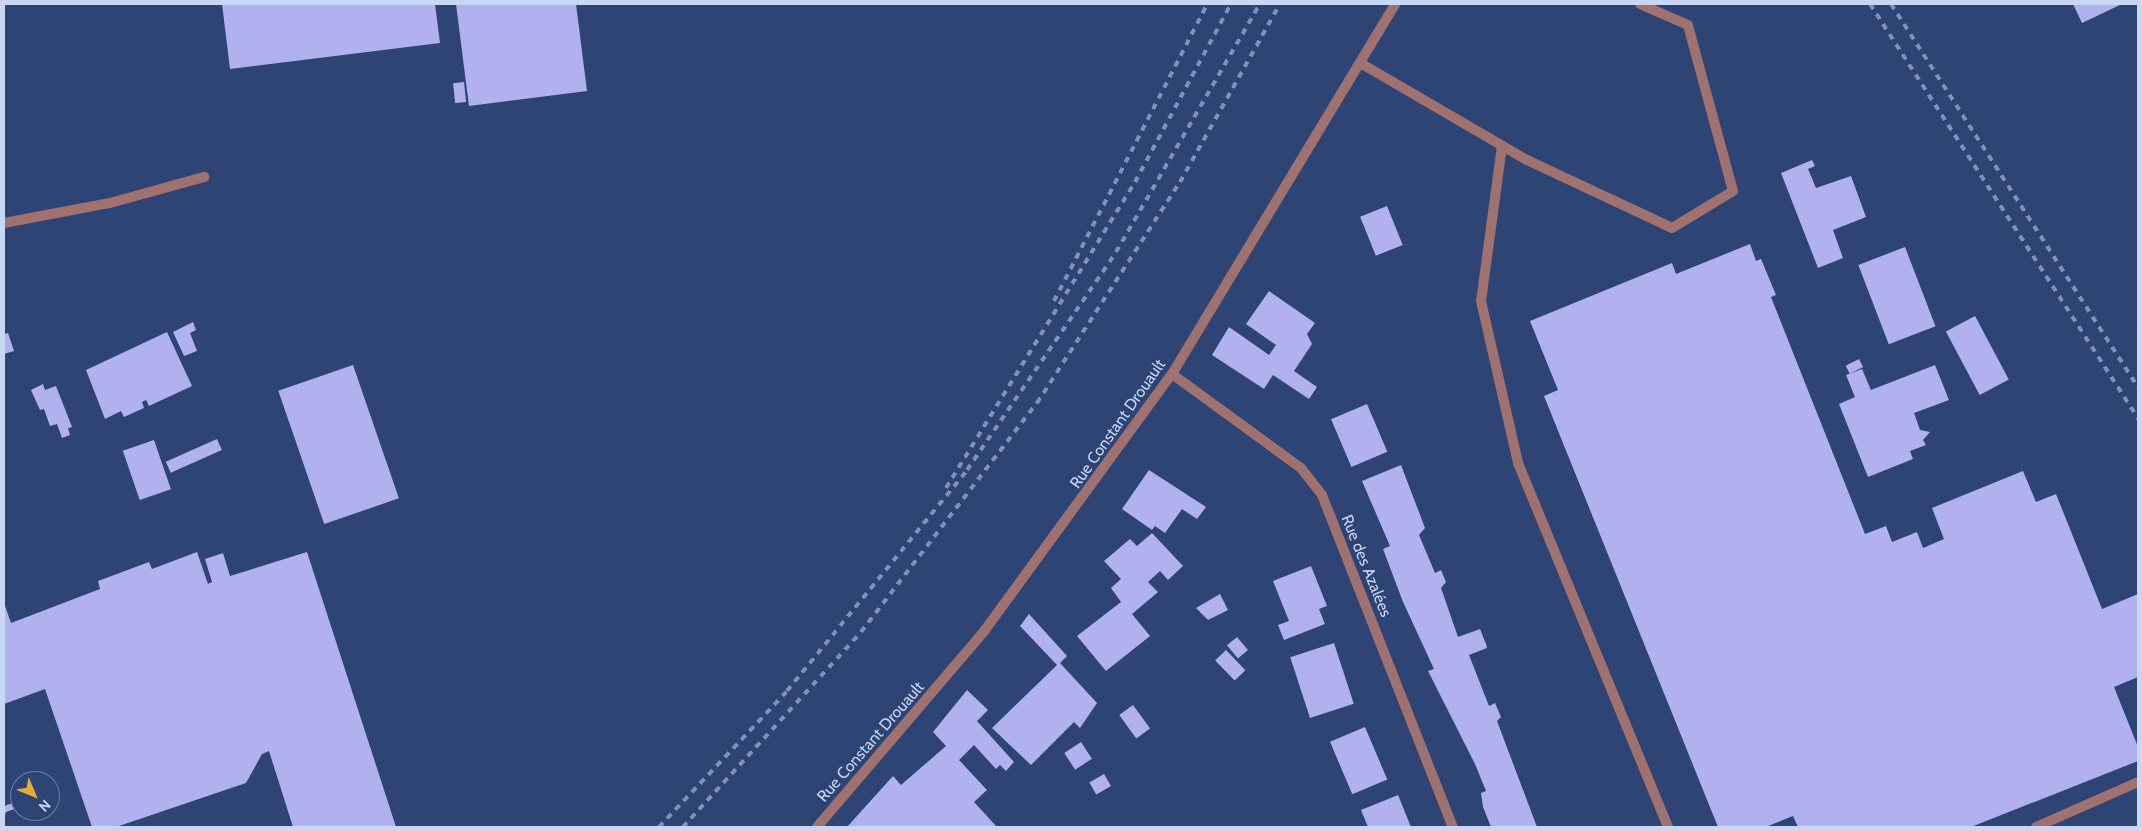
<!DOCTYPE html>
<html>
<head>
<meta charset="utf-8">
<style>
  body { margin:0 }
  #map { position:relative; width:2142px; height:831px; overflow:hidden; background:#2d4475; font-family:Cabin,sans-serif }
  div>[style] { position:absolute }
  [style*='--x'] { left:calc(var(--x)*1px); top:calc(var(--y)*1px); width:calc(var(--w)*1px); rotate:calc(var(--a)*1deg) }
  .building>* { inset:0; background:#b1b1ef; transform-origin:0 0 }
  .service>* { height:10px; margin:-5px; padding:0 5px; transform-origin:5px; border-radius:5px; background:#9f726f }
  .minor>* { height:10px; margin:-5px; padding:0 5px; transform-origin:5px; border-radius:5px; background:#9f726f }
  .rail>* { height:4px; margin-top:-2px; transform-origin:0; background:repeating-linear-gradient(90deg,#7f92b8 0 6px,transparent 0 12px) }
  span { translate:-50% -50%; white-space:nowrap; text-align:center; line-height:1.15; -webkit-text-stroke:5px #2d4475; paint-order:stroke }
  .street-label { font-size:16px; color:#c8d7f4 }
  .frame { position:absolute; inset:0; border:5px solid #c8d7f4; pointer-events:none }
  .north { position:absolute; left:10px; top:771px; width:50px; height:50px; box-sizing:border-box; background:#2d4475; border:1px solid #6b7fa8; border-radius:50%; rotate:135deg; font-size:14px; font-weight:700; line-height:20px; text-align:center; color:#c8d7f4 }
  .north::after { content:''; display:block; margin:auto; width:18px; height:22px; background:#e3ae34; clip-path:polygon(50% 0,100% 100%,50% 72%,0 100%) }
</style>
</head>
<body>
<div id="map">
  <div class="building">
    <div style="clip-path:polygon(222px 4px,435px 4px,440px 43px,230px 69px)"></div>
    <div style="clip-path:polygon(456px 4px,576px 4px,587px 91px,469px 106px)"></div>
    <div style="clip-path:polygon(2073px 4px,2122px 4px,2082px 23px)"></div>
    <div style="left:464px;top:82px;width:20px;height:11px;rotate:84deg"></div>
    <div style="clip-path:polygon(1812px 160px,1815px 166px,1808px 169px,1816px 188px,1851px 176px,1866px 217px,1833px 230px,1843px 258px,1818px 268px,1781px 173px)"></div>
    <div style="left:1387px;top:206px;width:42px;height:29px;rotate:68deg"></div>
    <div style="clip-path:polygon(1750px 244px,1756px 261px,1761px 259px,1776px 295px,1771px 297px,1865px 534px,1886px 526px,1892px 542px,1917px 532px,1923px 548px,1944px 539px,1932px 508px,2023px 471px,2036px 502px,2056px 494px,2102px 609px,2138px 594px,2138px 677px,2114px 687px,2138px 747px,2138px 761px,1971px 827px,1798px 827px,1793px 816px,1766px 827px,1718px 827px,1544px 396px,1558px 390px,1530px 321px,1672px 263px,1676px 274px)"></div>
    <div style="left:1905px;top:247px;width:85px;height:50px;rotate:69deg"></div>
    <div style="clip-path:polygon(1269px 291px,1315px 323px,1307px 334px,1312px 344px,1294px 371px,1317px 387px,1309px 399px,1273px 375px,1264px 389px,1212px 355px,1229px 327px,1269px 355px,1276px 345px,1246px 324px)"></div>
    <div style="left:1975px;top:316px;width:72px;height:33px;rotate:62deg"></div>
    <div style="clip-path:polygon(193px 322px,196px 330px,190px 333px,197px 351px,184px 356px,173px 332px)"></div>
    <div style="clip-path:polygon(167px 332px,192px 386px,149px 406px,146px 400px,142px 402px,144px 408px,124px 417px,121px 411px,105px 419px,86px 370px)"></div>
    <div style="clip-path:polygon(8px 333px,14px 351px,4px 354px,4px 334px)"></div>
    <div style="left:1859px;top:359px;width:9px;height:15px;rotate:63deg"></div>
    <div style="left:353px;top:365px;width:141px;height:79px;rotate:71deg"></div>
    <div style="clip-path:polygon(1935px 365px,1949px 400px,1914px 413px,1920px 430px,1930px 432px,1923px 440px,1926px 445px,1910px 451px,1913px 459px,1868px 477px,1839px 404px,1855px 397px,1846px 375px,1862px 369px,1871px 390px)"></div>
    <div style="clip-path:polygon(43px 384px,45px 390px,56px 386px,72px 427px,68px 428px,70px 435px,62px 438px,57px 424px,50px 426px,44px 409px,40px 410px,31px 390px)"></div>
    <div style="left:1367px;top:404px;width:52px;height:39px;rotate:67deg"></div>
    <div style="left:217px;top:439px;width:12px;height:56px;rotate:66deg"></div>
    <div style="left:154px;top:440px;width:52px;height:33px;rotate:71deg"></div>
    <div style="clip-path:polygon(1401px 465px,1425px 528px,1419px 535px,1435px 573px,1441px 570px,1446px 582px,1441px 588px,1458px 637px,1480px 629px,1486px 644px,1487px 648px,1469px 655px,1489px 706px,1495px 703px,1501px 717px,1497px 721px,1537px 827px,1491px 827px,1483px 807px,1481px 793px,1486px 791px,1475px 764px,1428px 671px,1434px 669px,1403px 602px,1383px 549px,1390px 546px,1362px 481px)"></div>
    <div style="clip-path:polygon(1149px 470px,1206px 507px,1197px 519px,1182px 509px,1165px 533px,1155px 526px,1152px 530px,1122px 509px)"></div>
    <div style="clip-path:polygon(1152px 533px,1183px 566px,1168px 580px,1160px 571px,1148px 582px,1158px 592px,1132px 614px,1150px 636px,1106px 671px,1077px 636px,1121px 602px,1111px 588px,1121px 579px,1104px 561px,1130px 539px,1137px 546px)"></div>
    <div style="clip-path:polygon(197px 552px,208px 584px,212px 582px,205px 559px,223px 553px,230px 576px,307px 552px,396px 827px,293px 827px,269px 751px,262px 754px,246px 783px,116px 827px,92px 827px,45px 689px,4px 704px,4px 603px,11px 623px,100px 589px,98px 581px,149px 562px,152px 569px)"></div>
    <div style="clip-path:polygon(1311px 566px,1327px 606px,1319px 609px,1325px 624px,1284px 640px,1278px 625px,1289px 621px,1273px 581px)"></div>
    <div style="clip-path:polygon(1220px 594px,1228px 610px,1208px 620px,1196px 608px)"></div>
    <div style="clip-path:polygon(1029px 614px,1067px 656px,1060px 663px,1097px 703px,1080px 728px,1074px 722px,1031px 765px,992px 728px,1057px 665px,1020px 626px)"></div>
    <div style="left:1237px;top:637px;width:17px;height:13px;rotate:50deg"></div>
    <div style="left:1334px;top:643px;width:64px;height:46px;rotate:72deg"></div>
    <div style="left:1226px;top:650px;width:28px;height:15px;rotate:46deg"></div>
    <div style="clip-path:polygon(967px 690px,988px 710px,977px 721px,1014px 762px,1006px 771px,1000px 765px,996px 769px,974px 745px,959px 760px,987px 790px,974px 802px,997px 827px,847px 827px,893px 776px,901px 785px,946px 746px,933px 732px)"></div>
    <div style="left:1133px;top:705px;width:29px;height:17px;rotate:54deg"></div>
    <div style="left:1365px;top:727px;width:57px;height:38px;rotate:67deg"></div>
    <div style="left:1081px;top:742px;width:20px;height:20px;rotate:57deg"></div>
    <div style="left:1104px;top:774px;width:14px;height:17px;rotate:60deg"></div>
    <div style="clip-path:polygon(1398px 795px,1411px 827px,1368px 827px,1361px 810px)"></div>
    <div style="clip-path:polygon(19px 801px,20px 807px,6px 812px,4px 818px,4px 806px)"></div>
  </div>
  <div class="service">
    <div style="--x:1362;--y:64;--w:191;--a:30.2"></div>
    <div style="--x:1527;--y:160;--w:160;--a:25.1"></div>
    <div style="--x:1672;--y:228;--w:71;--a:-31.2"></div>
    <div style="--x:1733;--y:191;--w:172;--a:-105.2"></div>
    <div style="--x:1688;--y:25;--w:52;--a:-156.4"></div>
    <div style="--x:1502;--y:146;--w:156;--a:97.7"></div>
    <div style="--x:1481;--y:301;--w:166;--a:77.1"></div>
    <div style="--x:1518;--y:463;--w:394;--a:67.6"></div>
    <div style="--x:4;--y:223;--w:108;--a:-10.7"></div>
    <div style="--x:110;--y:203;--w:98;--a:-15.5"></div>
    <div style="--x:2036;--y:827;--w:111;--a:-23.8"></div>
  </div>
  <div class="minor">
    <div style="--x:1172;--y:374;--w:160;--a:36.1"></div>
    <div style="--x:1301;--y:468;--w:34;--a:52"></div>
    <div style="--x:1322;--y:495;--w:357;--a:68.5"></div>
    <div style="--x:817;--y:827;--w:259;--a:-49.5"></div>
    <div style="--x:985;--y:630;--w:317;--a:-53.9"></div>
    <div style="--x:1172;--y:374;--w:432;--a:-58.9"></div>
  </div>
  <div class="rail">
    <div style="--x:1870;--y:4;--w:494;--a:57.1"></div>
    <div style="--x:1891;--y:4;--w:457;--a:57.2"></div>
    <div style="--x:1054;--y:301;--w:334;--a:-62.7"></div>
    <div style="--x:946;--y:488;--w:360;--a:-58.3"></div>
    <div style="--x:1135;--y:182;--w:202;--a:-61.7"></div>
    <div style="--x:659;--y:827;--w:187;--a:-46.7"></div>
    <div style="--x:787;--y:691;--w:285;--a:-50.8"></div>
    <div style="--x:967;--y:470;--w:264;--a:-55.6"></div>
    <div style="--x:1116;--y:252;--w:287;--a:-59.9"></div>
    <div style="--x:683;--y:827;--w:264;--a:-47.6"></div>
    <div style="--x:861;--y:632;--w:289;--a:-52.5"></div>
    <div style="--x:1037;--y:403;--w:263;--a:-57.1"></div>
    <div style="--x:1180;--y:182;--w:204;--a:-60.7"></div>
  </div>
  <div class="street-label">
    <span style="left:1118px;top:424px;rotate:-55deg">Rue Constant Drouault</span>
    <span style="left:1366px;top:566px;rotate:68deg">Rue des Azalées</span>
    <span style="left:871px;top:742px;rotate:-49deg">Rue Constant Drouault</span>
  </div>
  <div class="frame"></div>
  <div class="north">N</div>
</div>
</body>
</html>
